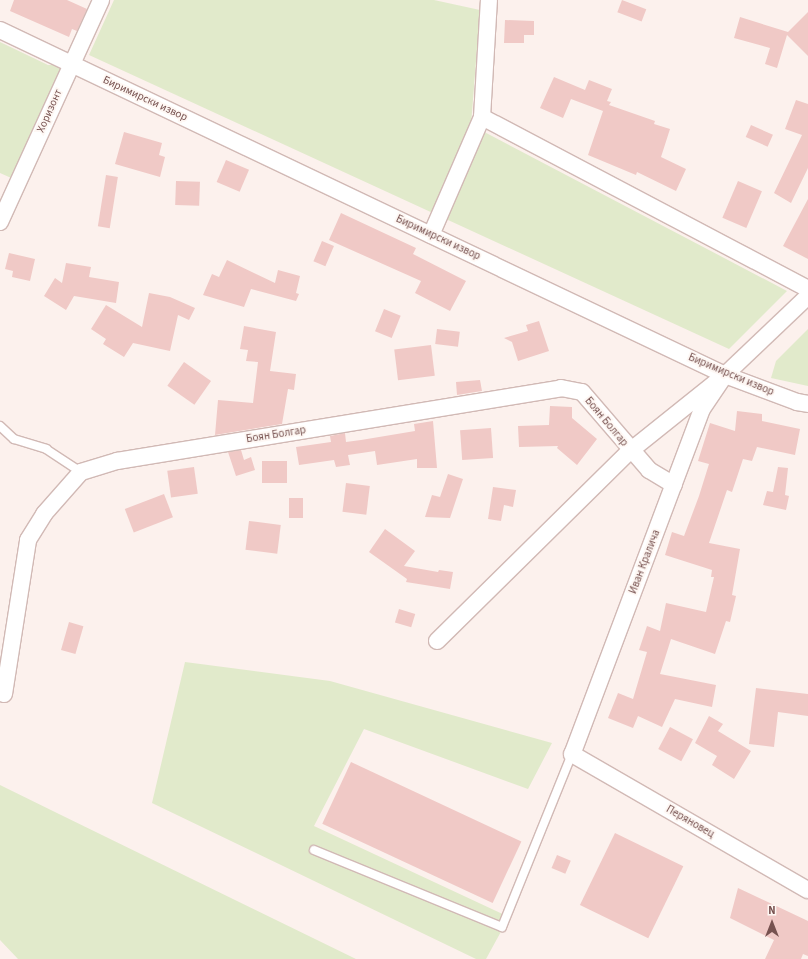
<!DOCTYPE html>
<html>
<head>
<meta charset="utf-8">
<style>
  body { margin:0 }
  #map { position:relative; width:808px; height:959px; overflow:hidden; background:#fcf1ed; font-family:"Source Sans 3",sans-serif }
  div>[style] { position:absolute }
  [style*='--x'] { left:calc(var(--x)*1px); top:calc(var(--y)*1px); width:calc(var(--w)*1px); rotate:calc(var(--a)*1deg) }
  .green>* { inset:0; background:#e1eacb }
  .building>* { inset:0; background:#f0c9c6; transform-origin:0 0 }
  .roads { filter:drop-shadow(1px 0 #d1b9b5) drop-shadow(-1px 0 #d1b9b5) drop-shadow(0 1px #d1b9b5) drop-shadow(0 -1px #d1b9b5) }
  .service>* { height:8px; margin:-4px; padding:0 4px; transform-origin:4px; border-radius:4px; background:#fff }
  .minor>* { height:16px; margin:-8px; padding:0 8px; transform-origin:8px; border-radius:8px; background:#fff }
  span { translate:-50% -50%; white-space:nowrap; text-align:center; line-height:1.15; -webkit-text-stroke:3.5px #fef7f3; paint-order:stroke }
  .street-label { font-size:11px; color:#775250 }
  .north { position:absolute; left:752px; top:903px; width:40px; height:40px; -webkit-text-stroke:3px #fef7f3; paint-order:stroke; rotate:0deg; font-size:11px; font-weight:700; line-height:16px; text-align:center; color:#775250 }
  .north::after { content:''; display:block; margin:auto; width:14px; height:18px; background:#775250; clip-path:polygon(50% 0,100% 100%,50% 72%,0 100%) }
</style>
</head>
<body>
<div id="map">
  <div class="green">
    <div style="clip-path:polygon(114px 0,434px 0,480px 10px,471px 125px,787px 291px,729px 349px,89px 55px)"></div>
    <div style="clip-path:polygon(0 42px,48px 65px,71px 64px,18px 181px,0 173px)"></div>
    <div style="clip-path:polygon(808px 329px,808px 386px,771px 378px,776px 361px)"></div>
    <div style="clip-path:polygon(185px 662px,330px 681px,552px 743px,528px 789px,364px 729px,314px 826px,509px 917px,486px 959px,476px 959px,152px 803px)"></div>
    <div style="clip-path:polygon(0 785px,59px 814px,356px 959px,18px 959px,0 940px)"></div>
  </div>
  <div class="building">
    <div style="clip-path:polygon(14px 0,67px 0,87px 9px,77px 31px,72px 29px,69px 37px,10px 11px)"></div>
    <div style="left:622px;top:0;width:26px;height:13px;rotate:21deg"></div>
    <div style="clip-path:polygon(808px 12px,808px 56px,787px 35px,777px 68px,765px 64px,770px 48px,734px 38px,740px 17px,788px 32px)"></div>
    <div style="clip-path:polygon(505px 20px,534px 21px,534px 35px,524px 35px,524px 43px,504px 43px)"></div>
    <div style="clip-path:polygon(554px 77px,585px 90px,589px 80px,612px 89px,607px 101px,611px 102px,609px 105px,655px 121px,654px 124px,670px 129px,661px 157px,686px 169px,676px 191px,637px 172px,636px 175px,588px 155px,603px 111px,571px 99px,563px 118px,540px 108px)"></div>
    <div style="clip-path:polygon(796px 100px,808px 104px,808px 168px,791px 203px,774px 193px,802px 135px,785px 129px)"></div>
    <div style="left:751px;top:125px;width:24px;height:13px;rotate:24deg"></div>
    <div style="clip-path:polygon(124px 132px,162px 143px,159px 155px,165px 157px,160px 177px,115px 164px)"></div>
    <div style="left:226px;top:160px;width:25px;height:24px;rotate:23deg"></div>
    <div style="left:106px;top:175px;width:12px;height:52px;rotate:9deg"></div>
    <div style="left:176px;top:181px;width:24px;height:24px;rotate:2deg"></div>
    <div style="left:738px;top:181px;width:26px;height:40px;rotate:23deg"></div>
    <div style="clip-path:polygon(808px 199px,808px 259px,783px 246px)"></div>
    <div style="clip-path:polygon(341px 213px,416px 248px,413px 254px,466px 281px,450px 311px,415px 293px,421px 281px,329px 240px)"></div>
    <div style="left:322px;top:241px;width:13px;height:22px;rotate:23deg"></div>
    <div style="clip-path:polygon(9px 253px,35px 259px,30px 281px,12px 277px,13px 271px,5px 269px)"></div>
    <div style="clip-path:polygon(227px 260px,275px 283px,278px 270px,300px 276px,296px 293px,299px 294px,296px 301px,251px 289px,244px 307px,203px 295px,212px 274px,219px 277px)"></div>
    <div style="clip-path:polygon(66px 263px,91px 267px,89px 277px,119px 282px,116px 303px,74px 296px,66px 310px,44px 296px,55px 278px,62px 283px)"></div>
    <div style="clip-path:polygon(149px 293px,170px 297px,195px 308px,189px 320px,178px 315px,170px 351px,133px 343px,124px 357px,103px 344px,106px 339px,91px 329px,106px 305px,142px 327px)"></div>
    <div style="left:384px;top:309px;width:18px;height:24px;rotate:22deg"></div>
    <div style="clip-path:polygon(539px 321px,549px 351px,518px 361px,512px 342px,504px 338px,528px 331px,526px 325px)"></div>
    <div style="clip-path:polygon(244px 326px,276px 332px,270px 371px,296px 374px,294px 390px,288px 389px,282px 424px,215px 435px,218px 400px,253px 403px,258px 362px,246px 361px,248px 350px,240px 349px)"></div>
    <div style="left:437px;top:329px;width:23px;height:15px;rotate:7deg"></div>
    <div style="left:431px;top:345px;width:31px;height:37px;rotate:83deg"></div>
    <div style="left:184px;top:362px;width:33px;height:29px;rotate:35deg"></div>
    <div style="clip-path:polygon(480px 380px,482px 391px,457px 395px,456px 382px)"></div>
    <div style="clip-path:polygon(550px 406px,572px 407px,572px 418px,597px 439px,577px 465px,557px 448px,558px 446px,519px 447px,518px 426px,549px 425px)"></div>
    <div style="clip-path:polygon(737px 411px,762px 414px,762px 421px,800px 429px,795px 455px,757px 447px,752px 461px,743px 459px,732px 492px,727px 490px,709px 543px,740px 549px,732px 595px,736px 596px,730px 622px,726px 621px,715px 654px,671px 639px,660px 674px,716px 685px,712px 707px,675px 699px,662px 727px,638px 716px,633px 728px,608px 718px,618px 693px,633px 699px,647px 652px,639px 650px,647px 626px,660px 631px,666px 603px,706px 612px,714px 577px,711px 577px,712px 570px,665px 555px,672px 532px,684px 536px,699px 496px,709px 464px,698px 461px,710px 423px,735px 431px)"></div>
    <div style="clip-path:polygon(433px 421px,437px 468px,417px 468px,417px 459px,377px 465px,375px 451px,348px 455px,350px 465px,336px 467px,334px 460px,299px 465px,296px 447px,331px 442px,330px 436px,345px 433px,346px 442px,361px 440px,415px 431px,414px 424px)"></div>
    <div style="left:491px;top:428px;width:30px;height:31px;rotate:86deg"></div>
    <div style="clip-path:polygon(241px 450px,244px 460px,251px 457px,255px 470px,236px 476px,228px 452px)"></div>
    <div style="left:262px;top:461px;width:25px;height:22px"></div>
    <div style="left:194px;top:467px;width:27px;height:27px;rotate:82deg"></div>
    <div style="clip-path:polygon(778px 467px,788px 468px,785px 495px,789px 496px,786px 510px,763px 505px,767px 491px,773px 492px)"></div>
    <div style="clip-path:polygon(448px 474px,463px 479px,450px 518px,425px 517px,432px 495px,440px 497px)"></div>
    <div style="left:346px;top:483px;width:24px;height:29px;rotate:7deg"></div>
    <div style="clip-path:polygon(493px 487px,516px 490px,513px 507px,504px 505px,501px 521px,488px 519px)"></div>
    <div style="left:164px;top:494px;width:25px;height:42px;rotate:69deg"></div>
    <div style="left:289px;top:498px;width:14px;height:20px"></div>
    <div style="left:249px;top:521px;width:32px;height:29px;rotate:7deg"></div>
    <div style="clip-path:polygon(385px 529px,415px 551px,404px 566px,438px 572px,439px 570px,453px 572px,450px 589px,406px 582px,407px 579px,369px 552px)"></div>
    <div style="left:399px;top:609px;width:17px;height:14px;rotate:17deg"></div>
    <div style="left:69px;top:622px;width:15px;height:29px;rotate:16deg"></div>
    <div style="clip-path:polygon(756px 688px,808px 694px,808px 716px,778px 712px,774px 747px,749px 744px)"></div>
    <div style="clip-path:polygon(709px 716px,723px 724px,718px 731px,751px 751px,734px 779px,712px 765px,717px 756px,695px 743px)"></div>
    <div style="left:670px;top:727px;width:26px;height:25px;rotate:28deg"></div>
    <div style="left:351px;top:762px;width:188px;height:68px;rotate:25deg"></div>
    <div style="left:615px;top:833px;width:76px;height:80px;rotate:26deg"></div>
    <div style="left:557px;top:855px;width:15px;height:14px;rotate:23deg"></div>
    <div style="clip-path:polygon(738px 888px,808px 921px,808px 956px,803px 954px,801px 959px,765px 959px,774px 940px,730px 918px)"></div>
  </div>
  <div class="roads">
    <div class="service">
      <div style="--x:0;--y:426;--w:19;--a:43"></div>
      <div style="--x:14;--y:439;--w:34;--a:17"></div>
      <div style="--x:46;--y:449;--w:42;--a:33.3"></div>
      <div style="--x:314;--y:850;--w:203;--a:22.3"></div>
      <div style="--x:502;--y:927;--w:187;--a:-68"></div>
    </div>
    <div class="minor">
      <div style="--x:0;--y:30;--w:803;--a:25.45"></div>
      <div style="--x:725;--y:375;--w:77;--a:20.6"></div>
      <div style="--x:797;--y:402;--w:11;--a:10"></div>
      <div style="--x:482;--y:117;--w:369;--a:27.8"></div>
      <div style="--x:0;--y:222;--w:244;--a:-65.5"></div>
      <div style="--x:431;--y:235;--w:129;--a:-66.6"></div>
      <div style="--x:482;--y:117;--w:117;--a:-86.6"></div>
      <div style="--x:725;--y:375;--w:41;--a:124.1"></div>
      <div style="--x:702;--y:409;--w:369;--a:110.6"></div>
      <div style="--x:572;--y:754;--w:272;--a:30"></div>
      <div style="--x:437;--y:641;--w:271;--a:-44.6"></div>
      <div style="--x:630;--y:451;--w:122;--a:-38.7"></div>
      <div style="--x:725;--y:375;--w:115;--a:-43.6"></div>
      <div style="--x:4;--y:694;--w:156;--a:-81.1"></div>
      <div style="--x:28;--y:540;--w:31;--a:-58"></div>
      <div style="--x:44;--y:514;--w:56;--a:-48.6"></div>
      <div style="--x:81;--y:472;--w:38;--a:-17"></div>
      <div style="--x:117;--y:461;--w:450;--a:-9.3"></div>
      <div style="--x:561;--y:388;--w:21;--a:11"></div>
      <div style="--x:582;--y:392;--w:103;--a:49.3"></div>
      <div style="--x:649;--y:470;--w:29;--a:31"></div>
    </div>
  </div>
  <div class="street-label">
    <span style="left:145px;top:99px;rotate:25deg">Биримирски извор</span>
    <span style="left:50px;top:111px;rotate:-66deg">Хоризонт</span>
    <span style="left:438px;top:238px;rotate:25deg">Биримирски извор</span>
    <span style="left:731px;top:375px;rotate:23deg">Биримирски извор</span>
    <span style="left:606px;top:422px;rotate:50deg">Боян Болгар</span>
    <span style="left:276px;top:435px;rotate:-9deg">Боян Болгар</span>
    <span style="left:645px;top:562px;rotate:-69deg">Иван Кралича</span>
    <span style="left:690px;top:822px;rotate:30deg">Перяновец</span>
  </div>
  <div class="north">N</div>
</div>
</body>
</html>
